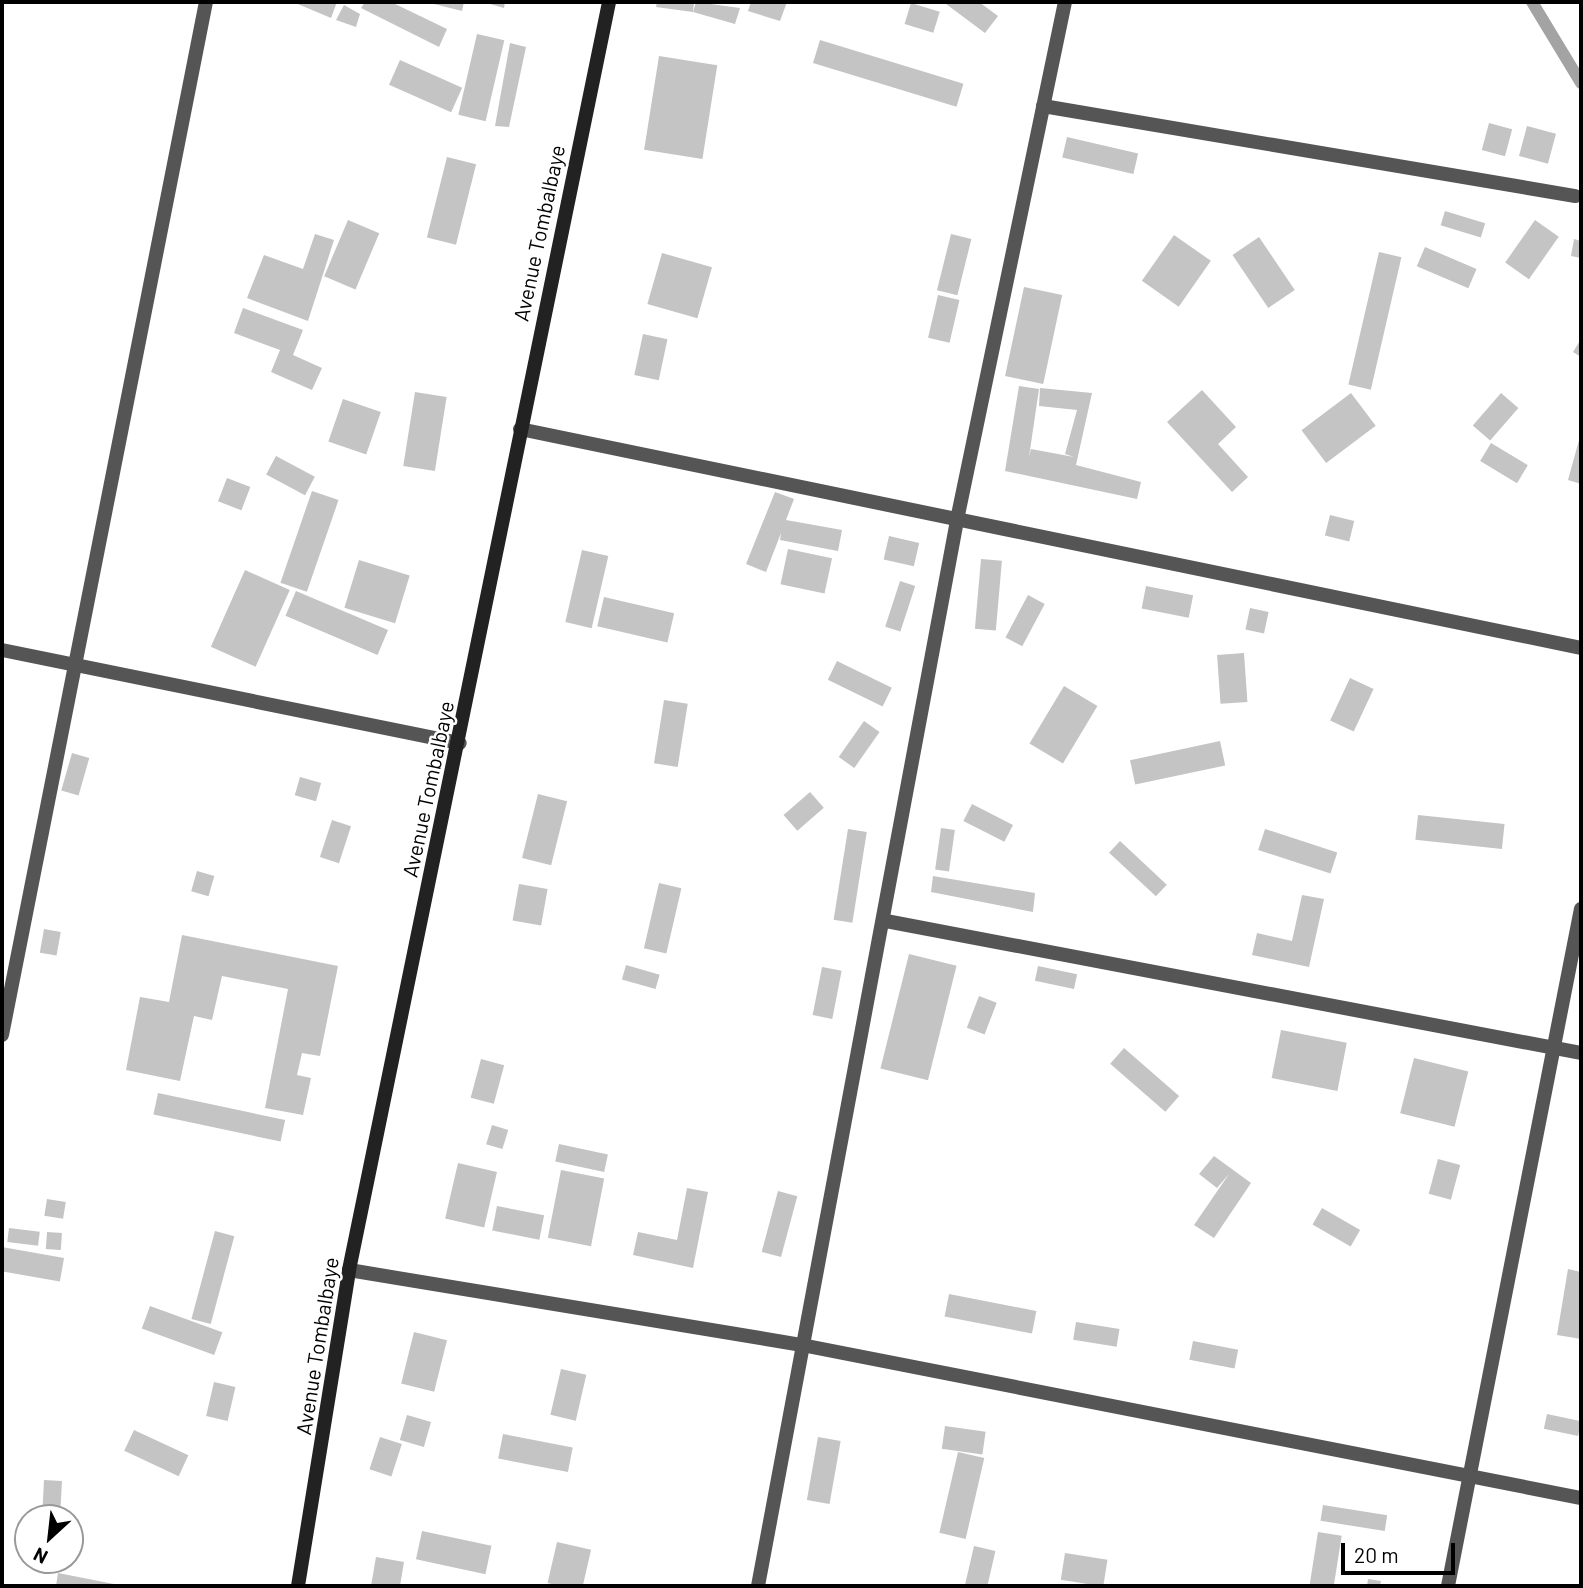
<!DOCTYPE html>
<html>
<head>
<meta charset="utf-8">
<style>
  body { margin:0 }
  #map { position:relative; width:1583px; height:1588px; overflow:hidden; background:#fff; font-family:Barlow,sans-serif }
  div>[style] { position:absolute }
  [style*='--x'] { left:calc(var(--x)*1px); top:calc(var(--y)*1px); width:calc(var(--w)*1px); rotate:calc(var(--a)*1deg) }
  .stream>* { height:12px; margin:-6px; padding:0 6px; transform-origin:6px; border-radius:6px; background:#a3a3a3 }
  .building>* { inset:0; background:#c4c4c4; transform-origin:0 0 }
  .minor>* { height:14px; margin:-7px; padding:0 7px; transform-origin:7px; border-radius:7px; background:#555 }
  .secondary>* { height:14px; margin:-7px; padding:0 7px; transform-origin:7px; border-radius:7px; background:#222 }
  span { translate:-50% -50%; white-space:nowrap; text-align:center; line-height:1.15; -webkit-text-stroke:5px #fff; paint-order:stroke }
  .street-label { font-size:21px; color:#000 }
  .frame { position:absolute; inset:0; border:4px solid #000; pointer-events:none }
  .north { position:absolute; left:14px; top:1504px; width:70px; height:70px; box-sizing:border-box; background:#fff; border:2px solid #999; border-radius:50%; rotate:207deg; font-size:19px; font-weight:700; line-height:28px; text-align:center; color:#000 }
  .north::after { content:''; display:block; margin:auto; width:24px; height:32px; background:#000; clip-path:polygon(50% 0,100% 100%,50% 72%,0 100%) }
  .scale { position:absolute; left:1341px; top:1543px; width:114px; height:32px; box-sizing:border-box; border:4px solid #000; border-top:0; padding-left:9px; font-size:21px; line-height:24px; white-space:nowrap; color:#000; -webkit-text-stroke:5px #fff; paint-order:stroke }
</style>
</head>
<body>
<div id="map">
  <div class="stream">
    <div style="--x:1532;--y:2;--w:95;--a:58.8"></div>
  </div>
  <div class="building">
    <div style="clip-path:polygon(293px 2px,337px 2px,331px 18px)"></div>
    <div style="clip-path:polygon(365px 2px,391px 2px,447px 29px,439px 47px,361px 8px)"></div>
    <div style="clip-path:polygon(426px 2px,464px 2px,462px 11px)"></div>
    <div style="clip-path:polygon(483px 2px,505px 2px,504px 8px)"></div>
    <div style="clip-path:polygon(657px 2px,694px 2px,693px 12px,656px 7px)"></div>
    <div style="clip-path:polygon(696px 2px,740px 8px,735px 24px,693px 12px)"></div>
    <div style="clip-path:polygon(751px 2px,787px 2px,780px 21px,748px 11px)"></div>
    <div style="clip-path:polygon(979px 2px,998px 16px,985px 33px,946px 4px)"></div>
    <div style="left:911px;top:3px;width:30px;height:22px;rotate:17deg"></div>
    <div style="clip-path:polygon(344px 5px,360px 14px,356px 27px,336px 20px)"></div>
    <div style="left:477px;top:34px;width:28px;height:83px;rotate:13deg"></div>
    <div style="left:820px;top:40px;width:150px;height:24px;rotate:17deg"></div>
    <div style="clip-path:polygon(510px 43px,526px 47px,509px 127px,495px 126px)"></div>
    <div style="left:659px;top:56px;width:59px;height:95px;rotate:9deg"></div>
    <div style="left:400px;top:60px;width:68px;height:27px;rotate:24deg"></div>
    <div style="left:1489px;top:123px;width:24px;height:28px;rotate:15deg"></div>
    <div style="left:1527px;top:126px;width:30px;height:31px;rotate:15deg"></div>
    <div style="left:1067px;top:137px;width:73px;height:21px;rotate:13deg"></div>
    <div style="left:447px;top:157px;width:30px;height:83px;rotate:14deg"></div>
    <div style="left:1445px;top:211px;width:42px;height:15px;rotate:17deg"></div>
    <div style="left:348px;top:220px;width:34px;height:61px;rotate:23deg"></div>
    <div style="left:1535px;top:220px;width:29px;height:52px;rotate:35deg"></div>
    <div style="clip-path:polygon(315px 234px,334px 240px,308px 321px,247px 298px,264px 255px,303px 269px)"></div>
    <div style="left:951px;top:234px;width:21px;height:58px;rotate:14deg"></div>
    <div style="left:1174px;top:235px;width:45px;height:56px;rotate:35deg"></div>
    <div style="left:1259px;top:237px;width:64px;height:32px;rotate:56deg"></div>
    <div style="clip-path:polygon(1574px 239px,1581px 241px,1581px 258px,1571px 256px)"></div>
    <div style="left:1425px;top:247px;width:56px;height:21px;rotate:23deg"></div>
    <div style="left:1379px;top:252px;width:23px;height:136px;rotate:13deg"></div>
    <div style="left:662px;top:253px;width:52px;height:53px;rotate:16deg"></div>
    <div style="left:1024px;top:287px;width:39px;height:91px;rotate:12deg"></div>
    <div style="left:938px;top:295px;width:22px;height:44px;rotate:13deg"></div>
    <div style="clip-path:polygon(243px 308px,303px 330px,293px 355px,322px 368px,312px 390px,271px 372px,280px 350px,234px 333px)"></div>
    <div style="left:643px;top:334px;width:25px;height:42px;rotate:12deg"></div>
    <div style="clip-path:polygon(1581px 339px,1581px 357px,1573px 352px)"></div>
    <div style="clip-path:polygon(1019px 386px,1039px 389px,1029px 457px,1031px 449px,1074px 457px,1065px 454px,1077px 410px,1039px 406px,1040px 388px,1092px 393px,1076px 465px,1141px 482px,1137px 499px,1005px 471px)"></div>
    <div style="clip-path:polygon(1202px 390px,1236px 427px,1218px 444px,1248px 477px,1232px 492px,1167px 422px)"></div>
    <div style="left:415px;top:392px;width:32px;height:75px;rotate:9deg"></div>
    <div style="left:1351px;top:393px;width:41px;height:62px;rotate:53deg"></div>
    <div style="left:1501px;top:393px;width:23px;height:43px;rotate:41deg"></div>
    <div style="left:343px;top:399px;width:40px;height:45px;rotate:19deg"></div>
    <div style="clip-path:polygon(1581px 433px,1581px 484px,1568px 480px)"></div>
    <div style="left:1491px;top:443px;width:43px;height:21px;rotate:31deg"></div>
    <div style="left:276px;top:456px;width:44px;height:21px;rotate:28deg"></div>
    <div style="left:227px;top:478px;width:25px;height:25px;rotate:21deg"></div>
    <div style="left:312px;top:491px;width:28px;height:97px;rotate:19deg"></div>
    <div style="clip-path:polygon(775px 492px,794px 499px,786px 520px,842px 530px,838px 551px,780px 540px,781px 533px,766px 572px,746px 564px)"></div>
    <div style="left:1330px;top:515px;width:25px;height:21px;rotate:14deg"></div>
    <div style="left:889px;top:536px;width:31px;height:24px;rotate:13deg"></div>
    <div style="left:788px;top:549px;width:45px;height:36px;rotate:12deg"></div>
    <div style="left:582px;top:550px;width:27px;height:74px;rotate:13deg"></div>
    <div style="left:981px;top:559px;width:21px;height:70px;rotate:5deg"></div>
    <div style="left:359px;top:560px;width:53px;height:50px;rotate:17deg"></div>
    <div style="left:245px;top:570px;width:49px;height:84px;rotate:24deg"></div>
    <div style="left:900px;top:581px;width:16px;height:48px;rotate:18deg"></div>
    <div style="left:1146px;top:586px;width:48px;height:23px;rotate:11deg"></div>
    <div style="left:296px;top:591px;width:100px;height:27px;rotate:23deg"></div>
    <div style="left:1028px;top:595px;width:19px;height:48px;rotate:28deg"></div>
    <div style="left:604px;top:597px;width:72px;height:30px;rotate:13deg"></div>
    <div style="left:1250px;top:608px;width:19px;height:22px;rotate:12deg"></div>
    <div style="left:1244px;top:653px;width:49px;height:27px;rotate:86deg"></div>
    <div style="left:837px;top:661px;width:61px;height:21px;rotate:26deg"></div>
    <div style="left:1350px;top:678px;width:26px;height:47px;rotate:25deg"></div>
    <div style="left:1064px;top:686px;width:39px;height:67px;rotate:31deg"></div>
    <div style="left:664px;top:700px;width:24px;height:64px;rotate:9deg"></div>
    <div style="left:864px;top:721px;width:19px;height:44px;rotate:35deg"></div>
    <div style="left:1220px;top:741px;width:25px;height:92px;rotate:78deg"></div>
    <div style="left:72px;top:753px;width:18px;height:39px;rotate:16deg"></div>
    <div style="left:300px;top:777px;width:22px;height:19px;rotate:16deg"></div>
    <div style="left:810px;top:792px;width:21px;height:35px;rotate:49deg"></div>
    <div style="left:538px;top:794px;width:30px;height:66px;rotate:14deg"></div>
    <div style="left:972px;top:804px;width:46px;height:19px;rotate:27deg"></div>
    <div style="left:1418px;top:815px;width:87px;height:25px;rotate:6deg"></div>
    <div style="left:332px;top:820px;width:20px;height:39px;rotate:18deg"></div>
    <div style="left:941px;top:828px;width:14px;height:42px;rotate:8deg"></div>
    <div style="left:848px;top:829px;width:19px;height:92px;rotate:9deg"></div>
    <div style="left:1265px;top:829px;width:76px;height:22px;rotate:18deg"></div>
    <div style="left:1120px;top:841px;width:64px;height:16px;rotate:43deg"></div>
    <div style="left:197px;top:871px;width:18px;height:21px;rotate:16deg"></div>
    <div style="clip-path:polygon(933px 876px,1035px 893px,1033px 912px,931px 892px)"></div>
    <div style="left:659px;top:883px;width:23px;height:67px;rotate:13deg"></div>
    <div style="left:519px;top:884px;width:29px;height:37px;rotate:10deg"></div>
    <div style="clip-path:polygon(1302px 895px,1324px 899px,1309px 967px,1252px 955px,1257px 933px,1292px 941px)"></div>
    <div style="left:44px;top:929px;width:17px;height:24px;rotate:10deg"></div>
    <div style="clip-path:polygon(182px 935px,338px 966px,320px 1056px,302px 1053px,297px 1075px,311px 1078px,303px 1115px,265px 1108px,288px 989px,222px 976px,212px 1020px,194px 1016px,180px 1081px,126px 1070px,140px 997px,169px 1002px)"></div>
    <div style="left:909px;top:954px;width:49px;height:118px;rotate:14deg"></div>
    <div style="left:626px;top:965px;width:35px;height:15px;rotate:16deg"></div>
    <div style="left:1038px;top:966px;width:40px;height:15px;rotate:12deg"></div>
    <div style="left:822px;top:967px;width:20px;height:49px;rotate:11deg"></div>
    <div style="left:979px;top:996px;width:19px;height:34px;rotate:21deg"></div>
    <div style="left:1281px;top:1030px;width:67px;height:49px;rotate:11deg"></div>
    <div style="left:1124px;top:1048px;width:73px;height:21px;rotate:41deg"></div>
    <div style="left:1414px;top:1058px;width:56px;height:57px;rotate:14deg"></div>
    <div style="left:481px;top:1059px;width:24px;height:40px;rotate:15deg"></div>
    <div style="left:158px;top:1093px;width:130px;height:22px;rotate:12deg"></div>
    <div style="left:492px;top:1125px;width:17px;height:20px;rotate:17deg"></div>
    <div style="left:559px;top:1144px;width:50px;height:18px;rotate:12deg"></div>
    <div style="clip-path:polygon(1214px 1156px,1251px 1183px,1214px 1238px,1194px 1225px,1229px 1174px,1217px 1188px,1199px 1174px)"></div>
    <div style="left:1438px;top:1159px;width:23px;height:36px;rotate:15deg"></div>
    <div style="left:458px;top:1163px;width:40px;height:57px;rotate:13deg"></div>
    <div style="left:561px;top:1170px;width:44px;height:69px;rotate:11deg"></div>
    <div style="clip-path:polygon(687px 1188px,708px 1192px,693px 1268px,633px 1255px,638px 1232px,677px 1240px)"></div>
    <div style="left:778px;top:1191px;width:20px;height:63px;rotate:15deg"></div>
    <div style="left:47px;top:1199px;width:19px;height:17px;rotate:9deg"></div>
    <div style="left:497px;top:1206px;width:48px;height:25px;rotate:11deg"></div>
    <div style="left:1322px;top:1208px;width:44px;height:19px;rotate:30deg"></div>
    <div style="left:9px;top:1228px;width:31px;height:14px;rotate:7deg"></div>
    <div style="left:215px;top:1231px;width:20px;height:91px;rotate:15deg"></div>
    <div style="left:47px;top:1232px;width:15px;height:17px;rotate:4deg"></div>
    <div style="left:2px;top:1247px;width:63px;height:24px;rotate:10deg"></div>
    <div style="clip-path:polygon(1568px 1269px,1581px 1272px,1581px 1339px,1557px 1335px)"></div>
    <div style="left:949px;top:1294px;width:89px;height:23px;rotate:11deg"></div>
    <div style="left:150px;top:1306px;width:77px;height:24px;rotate:20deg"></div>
    <div style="left:1076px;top:1322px;width:44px;height:18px;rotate:9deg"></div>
    <div style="left:414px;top:1332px;width:34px;height:53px;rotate:14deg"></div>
    <div style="left:1193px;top:1341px;width:46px;height:19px;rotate:11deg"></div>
    <div style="left:561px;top:1369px;width:26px;height:47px;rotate:13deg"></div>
    <div style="left:214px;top:1382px;width:22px;height:35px;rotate:13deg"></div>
    <div style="left:1547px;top:1414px;width:35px;height:15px;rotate:12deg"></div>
    <div style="left:407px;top:1415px;width:25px;height:26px;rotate:16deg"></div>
    <div style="left:945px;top:1426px;width:41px;height:23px;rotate:8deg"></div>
    <div style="left:134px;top:1430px;width:60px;height:23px;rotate:25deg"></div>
    <div style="left:503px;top:1434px;width:71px;height:25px;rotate:11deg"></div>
    <div style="left:380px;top:1437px;width:23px;height:34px;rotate:18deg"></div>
    <div style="left:818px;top:1437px;width:23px;height:64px;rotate:10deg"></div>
    <div style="left:958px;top:1452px;width:27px;height:83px;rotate:13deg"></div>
    <div style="left:44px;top:1480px;width:18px;height:38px;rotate:3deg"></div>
    <div style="left:1323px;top:1505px;width:65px;height:16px;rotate:9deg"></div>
    <div style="left:422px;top:1531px;width:71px;height:29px;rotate:12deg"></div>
    <div style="left:1318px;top:1532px;width:24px;height:55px;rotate:9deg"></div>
    <div style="left:557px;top:1542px;width:35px;height:42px;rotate:13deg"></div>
    <div style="left:974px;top:1546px;width:22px;height:41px;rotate:13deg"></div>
    <div style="left:1065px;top:1553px;width:43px;height:27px;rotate:9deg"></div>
    <div style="clip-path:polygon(376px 1557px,404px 1562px,400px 1586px,371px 1586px)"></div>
    <div style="clip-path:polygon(58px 1573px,119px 1585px,119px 1586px,56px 1586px)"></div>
    <div style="clip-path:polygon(1368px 1579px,1381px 1581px,1380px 1586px,1367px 1586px)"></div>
  </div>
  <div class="minor">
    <div style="--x:1043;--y:106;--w:540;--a:9.6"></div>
    <div style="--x:520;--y:429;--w:1083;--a:11.66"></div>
    <div style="--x:2;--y:650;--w:467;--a:11.5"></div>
    <div style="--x:886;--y:921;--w:707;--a:10.75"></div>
    <div style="--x:2;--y:1035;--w:1053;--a:-78.83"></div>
    <div style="--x:349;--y:1270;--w:464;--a:9.4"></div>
    <div style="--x:807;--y:1346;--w:789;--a:11.11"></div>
    <div style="--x:758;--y:1586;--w:1090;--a:-79.42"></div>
    <div style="--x:958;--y:515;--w:524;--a:-78.22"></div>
    <div style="--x:1448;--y:1586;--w:690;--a:-78.89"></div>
  </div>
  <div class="secondary">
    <div style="--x:298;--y:1586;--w:320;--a:-80.8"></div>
    <div style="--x:349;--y:1270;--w:1294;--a:-78.41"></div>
  </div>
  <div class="street-label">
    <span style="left:539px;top:233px;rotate:-78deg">Avenue Tombalbaye</span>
    <span style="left:428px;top:789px;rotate:-78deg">Avenue Tombalbaye</span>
    <span style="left:317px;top:1346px;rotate:-81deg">Avenue Tombalbaye</span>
  </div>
  <div class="frame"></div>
  <div class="north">N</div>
  <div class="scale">20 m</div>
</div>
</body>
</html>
